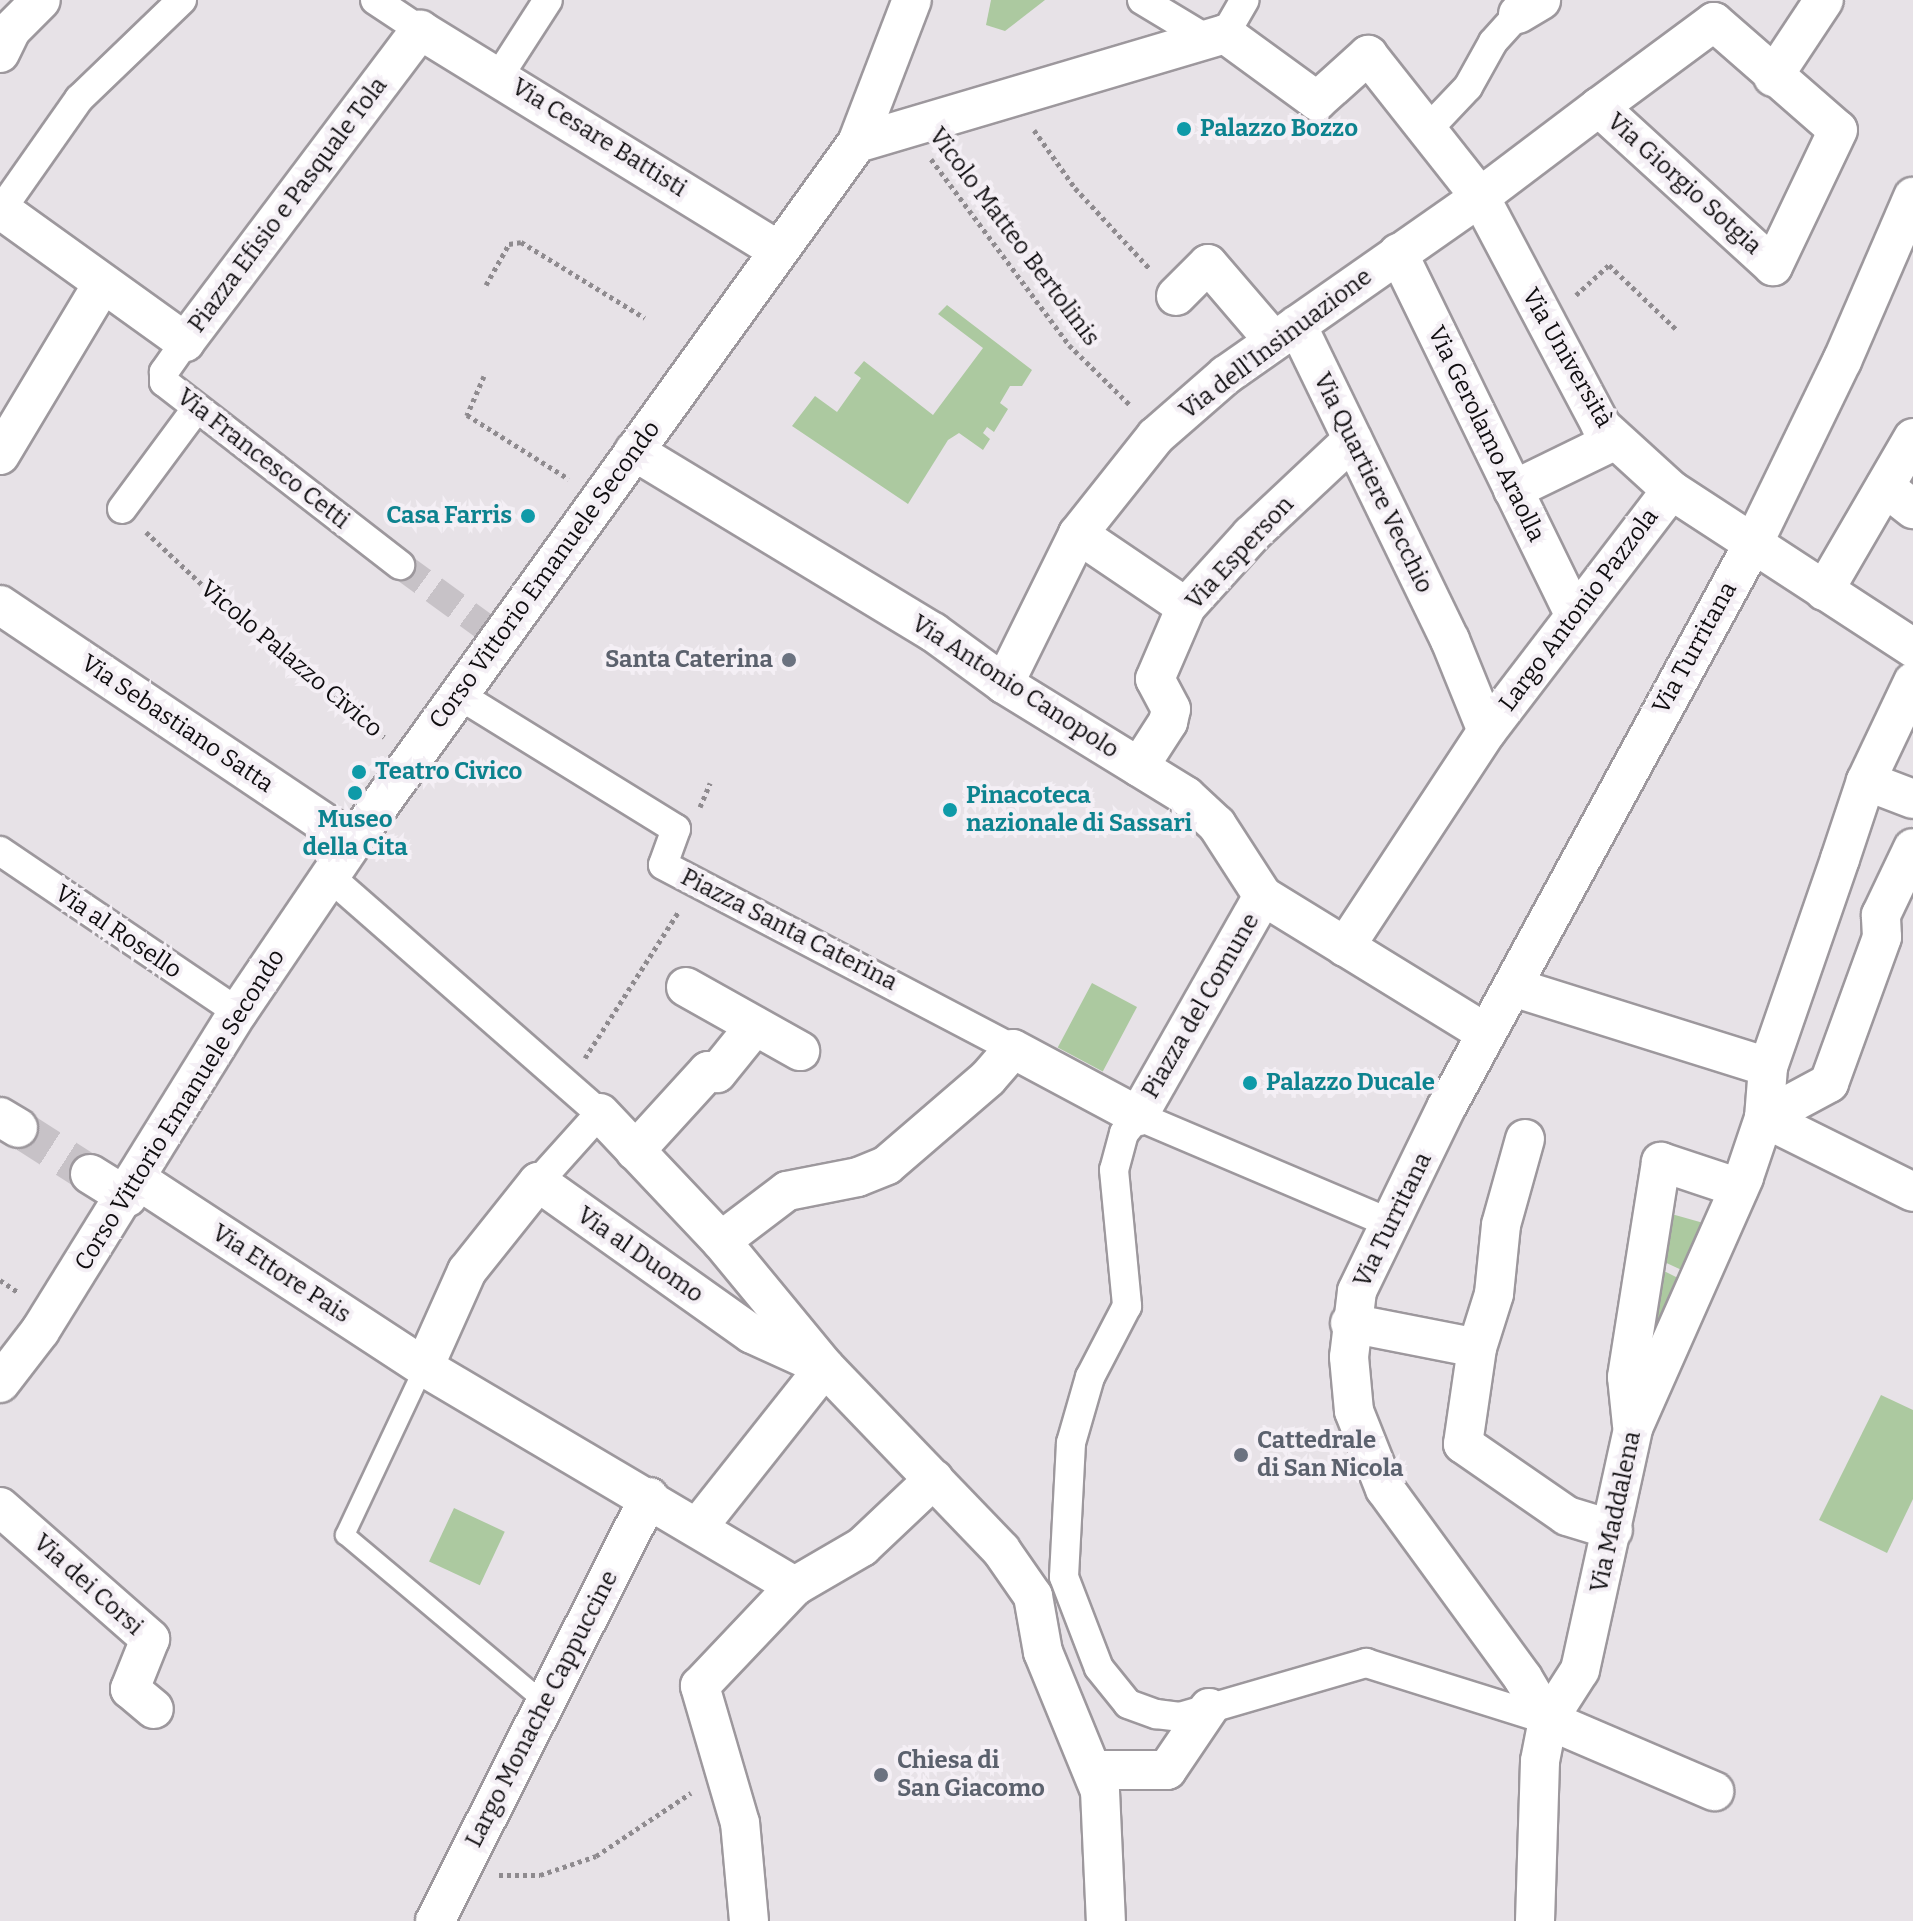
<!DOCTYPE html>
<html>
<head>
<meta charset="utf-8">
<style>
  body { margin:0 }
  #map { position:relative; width:1913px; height:1921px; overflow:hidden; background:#e7e2e7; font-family:Bitter,serif }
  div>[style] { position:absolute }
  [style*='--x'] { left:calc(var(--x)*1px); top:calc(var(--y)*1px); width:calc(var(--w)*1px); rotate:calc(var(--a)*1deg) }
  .green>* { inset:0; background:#acc9a0; transform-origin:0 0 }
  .pedestrian-tunnel>* { height:28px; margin-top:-14px; transform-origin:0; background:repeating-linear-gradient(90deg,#c7c2c7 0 28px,transparent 0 42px) }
  .minor-tunnel>* { height:38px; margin-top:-19px; transform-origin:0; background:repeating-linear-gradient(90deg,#c7c2c7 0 38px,transparent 0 57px) }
  .path>* { height:5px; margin-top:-2.5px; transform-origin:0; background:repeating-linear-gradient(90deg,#8f8b8f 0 4px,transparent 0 8px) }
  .roads { filter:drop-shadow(2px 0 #9d989d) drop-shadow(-2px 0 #9d989d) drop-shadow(0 2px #9d989d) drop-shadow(0 -2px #9d989d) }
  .service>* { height:18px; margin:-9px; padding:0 9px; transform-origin:9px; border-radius:9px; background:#fff }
  .pedestrian>* { height:28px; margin:-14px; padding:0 14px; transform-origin:14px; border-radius:14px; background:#fff }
  .minor>* { height:38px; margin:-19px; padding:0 19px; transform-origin:19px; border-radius:19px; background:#fff }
  .dots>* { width:22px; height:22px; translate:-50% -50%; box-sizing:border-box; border:4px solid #f4eff5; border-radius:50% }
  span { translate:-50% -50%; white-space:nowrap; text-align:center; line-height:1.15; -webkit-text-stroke:8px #f4eff5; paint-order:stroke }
  .culture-label { font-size:24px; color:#0d838f; font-weight:700 }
  .left { translate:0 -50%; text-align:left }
  .right { translate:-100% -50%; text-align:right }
  .street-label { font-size:24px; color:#0f0d0f }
  .worship-label { font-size:24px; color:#5b616d; font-weight:700 }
</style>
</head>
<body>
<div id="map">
  <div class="green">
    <div style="clip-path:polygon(991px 0,1045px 0,1005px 31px,986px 25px)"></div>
    <div style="clip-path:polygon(947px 305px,1032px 370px,1022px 386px,1010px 386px,1000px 403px,1008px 409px,994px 432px,987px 427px,983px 433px,990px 439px,983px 450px,959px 433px,948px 440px,908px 504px,792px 426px,815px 396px,837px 412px,861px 378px,854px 373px,864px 361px,933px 415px,983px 348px,938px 314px)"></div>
    <div style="left:1092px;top:983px;width:51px;height:73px;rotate:28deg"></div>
    <div style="clip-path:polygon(1668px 1213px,1707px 1224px,1686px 1272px,1660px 1260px)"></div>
    <div style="clip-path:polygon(1658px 1268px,1682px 1280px,1652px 1338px)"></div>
    <div style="clip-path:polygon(1881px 1395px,1913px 1410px,1913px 1499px,1887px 1553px,1819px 1520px)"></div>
    <div style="left:454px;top:1508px;width:56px;height:59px;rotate:25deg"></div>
  </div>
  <div class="pedestrian-tunnel">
    <div style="--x:400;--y:565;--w:110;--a:36.1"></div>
  </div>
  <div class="minor-tunnel">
    <div style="--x:18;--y:1128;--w:85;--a:32.6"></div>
  </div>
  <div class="path">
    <div style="--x:1034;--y:130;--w:71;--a:54.7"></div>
    <div style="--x:1075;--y:188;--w:110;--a:47.2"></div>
    <div style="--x:931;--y:159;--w:232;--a:53.4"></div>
    <div style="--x:1069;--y:345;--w:87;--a:44.5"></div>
    <div style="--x:486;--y:285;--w:47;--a:-60.7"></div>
    <div style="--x:509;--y:244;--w:12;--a:-9"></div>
    <div style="--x:521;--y:242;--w:145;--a:31.5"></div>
    <div style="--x:1576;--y:295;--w:45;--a:-42.3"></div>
    <div style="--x:1609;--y:265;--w:94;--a:43.7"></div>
    <div style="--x:484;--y:376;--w:43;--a:113.6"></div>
    <div style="--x:467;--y:415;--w:120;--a:32.1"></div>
    <div style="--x:146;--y:532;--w:154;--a:43.2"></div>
    <div style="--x:258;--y:637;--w:161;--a:38.4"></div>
    <div style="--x:700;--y:807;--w:26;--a:-67"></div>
    <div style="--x:585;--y:1058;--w:174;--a:-57.4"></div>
    <div style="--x:0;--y:1280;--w:23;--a:34"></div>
    <div style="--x:499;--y:1875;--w:41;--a:0"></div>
    <div style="--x:540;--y:1875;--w:59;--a:-18.7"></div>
    <div style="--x:596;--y:1856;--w:114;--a:-33.6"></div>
  </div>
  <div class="roads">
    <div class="service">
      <div style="--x:424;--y:1367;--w:186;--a:115.2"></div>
      <div style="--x:345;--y:1535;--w:261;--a:40"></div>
    </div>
    <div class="pedestrian">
      <div style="--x:375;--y:0;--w:54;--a:33.7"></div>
      <div style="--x:1142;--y:0;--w:76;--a:31"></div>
      <div style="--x:1225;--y:34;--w:39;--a:-60"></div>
      <div style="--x:499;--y:76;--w:90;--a:-57.2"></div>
      <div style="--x:1430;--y:127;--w:55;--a:-46.5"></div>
      <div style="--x:1468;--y:87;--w:51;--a:-60.9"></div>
      <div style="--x:1493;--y:42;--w:38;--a:-48"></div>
      <div style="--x:1;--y:210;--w:136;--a:-54.9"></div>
      <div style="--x:79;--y:99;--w:143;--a:-43.9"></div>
      <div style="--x:185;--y:342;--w:37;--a:125"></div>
      <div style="--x:164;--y:372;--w:10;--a:90"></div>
      <div style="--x:164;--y:382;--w:299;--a:37.8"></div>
      <div style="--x:122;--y:509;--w:124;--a:-53.5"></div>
      <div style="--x:459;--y:695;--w:255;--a:31.7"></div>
      <div style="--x:676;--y:829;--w:38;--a:110"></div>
      <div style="--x:663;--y:865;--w:395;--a:27.7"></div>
      <div style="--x:0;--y:851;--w:287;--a:34.1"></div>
      <div style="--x:330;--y:877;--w:359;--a:41.2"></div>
      <div style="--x:600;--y:1113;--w:93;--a:131.9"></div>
      <div style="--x:1392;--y:1224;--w:276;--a:-157"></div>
      <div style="--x:1138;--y:1116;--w:22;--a:129"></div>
      <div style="--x:1124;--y:1133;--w:38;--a:105"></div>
      <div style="--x:1114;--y:1170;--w:137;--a:84.5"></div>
      <div style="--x:1127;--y:1306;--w:80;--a:117.5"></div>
      <div style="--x:1090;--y:1377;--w:69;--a:106.1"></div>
      <div style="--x:1071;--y:1443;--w:134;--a:93"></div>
      <div style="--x:1064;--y:1577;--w:97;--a:69"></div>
      <div style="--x:1099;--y:1668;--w:46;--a:51.1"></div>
      <div style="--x:1128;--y:1704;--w:30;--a:20"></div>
      <div style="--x:1156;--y:1714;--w:24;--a:7"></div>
      <div style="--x:1180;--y:1717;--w:194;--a:-16.2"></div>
      <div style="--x:1366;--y:1663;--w:191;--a:17.4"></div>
    </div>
    <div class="minor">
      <div style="--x:1518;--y:14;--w:27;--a:-31"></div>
      <div style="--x:0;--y:53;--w:25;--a:-64"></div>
      <div style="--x:11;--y:30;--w:42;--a:-45"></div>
      <div style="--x:1773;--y:77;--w:92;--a:-56.5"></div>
      <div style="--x:857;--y:143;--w:384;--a:-16.5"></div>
      <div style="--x:1225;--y:34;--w:114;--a:36.1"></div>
      <div style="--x:1317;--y:101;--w:69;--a:-42"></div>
      <div style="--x:1368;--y:55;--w:181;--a:51.7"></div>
      <div style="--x:1480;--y:197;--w:259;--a:62.1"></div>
      <div style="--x:1601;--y:426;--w:95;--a:42.4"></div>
      <div style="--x:1671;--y:490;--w:289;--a:33.1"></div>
      <div style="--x:0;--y:209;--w:228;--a:35.7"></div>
      <div style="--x:185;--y:342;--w:391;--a:-53"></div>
      <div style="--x:420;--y:30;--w:418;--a:31.6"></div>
      <div style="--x:1398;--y:253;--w:402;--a:64"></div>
      <div style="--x:1176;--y:296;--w:45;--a:-45"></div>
      <div style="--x:1208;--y:264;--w:101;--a:49.4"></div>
      <div style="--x:1297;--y:325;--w:350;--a:64.1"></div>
      <div style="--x:1450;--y:640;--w:98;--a:67.9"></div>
      <div style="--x:634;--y:451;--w:350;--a:31.2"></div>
      <div style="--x:933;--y:632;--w:88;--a:36.2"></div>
      <div style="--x:1004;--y:684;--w:214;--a:31.6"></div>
      <div style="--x:1186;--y:796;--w:42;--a:43.1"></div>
      <div style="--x:1217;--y:825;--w:85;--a:57.1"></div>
      <div style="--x:1263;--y:896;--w:262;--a:31.6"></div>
      <div style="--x:0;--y:455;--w:197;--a:-59.1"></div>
      <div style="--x:1885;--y:487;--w:36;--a:38"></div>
      <div style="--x:1513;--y:490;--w:114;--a:-25.9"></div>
      <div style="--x:1078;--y:534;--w:130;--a:34.1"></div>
      <div style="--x:1824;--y:591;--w:177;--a:-59.8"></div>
      <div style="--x:0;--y:605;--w:425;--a:33.9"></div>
      <div style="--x:1004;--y:684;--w:167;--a:-63.7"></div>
      <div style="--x:1078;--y:534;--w:125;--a:-51.5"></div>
      <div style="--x:1156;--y:436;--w:93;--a:-41.1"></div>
      <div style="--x:1226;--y:375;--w:310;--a:-35"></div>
      <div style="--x:1480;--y:197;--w:149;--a:-37.1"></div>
      <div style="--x:1599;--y:107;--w:143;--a:-36.5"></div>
      <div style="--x:1714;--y:22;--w:164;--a:41.1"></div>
      <div style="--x:1838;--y:130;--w:151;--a:115.5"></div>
      <div style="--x:1773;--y:266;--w:236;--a:-137.6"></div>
      <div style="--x:1139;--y:767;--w:54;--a:-57.2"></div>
      <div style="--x:1168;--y:722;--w:13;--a:-77"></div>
      <div style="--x:1171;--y:709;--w:34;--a:-118"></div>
      <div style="--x:1155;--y:679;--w:78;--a:-66.7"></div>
      <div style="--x:1186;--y:607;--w:97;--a:-47.9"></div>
      <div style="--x:1251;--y:535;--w:139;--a:-43.2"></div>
      <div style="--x:1866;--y:781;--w:50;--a:21"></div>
      <div style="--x:1345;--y:947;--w:258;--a:-56.7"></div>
      <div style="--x:1487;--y:731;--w:303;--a:-52.6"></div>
      <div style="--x:686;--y:987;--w:131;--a:29.3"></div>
      <div style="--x:1513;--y:987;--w:267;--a:17.4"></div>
      <div style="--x:600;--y:1113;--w:176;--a:46.6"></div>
      <div style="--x:721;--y:1241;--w:163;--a:50.5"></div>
      <div style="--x:825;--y:1367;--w:254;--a:46.1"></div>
      <div style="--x:1001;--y:1550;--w:56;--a:55.2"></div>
      <div style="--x:1033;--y:1596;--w:57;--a:79.9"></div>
      <div style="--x:1043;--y:1652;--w:150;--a:67.7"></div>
      <div style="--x:1100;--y:1791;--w:130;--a:87.4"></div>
      <div style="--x:0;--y:1117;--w:21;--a:31"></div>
      <div style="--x:1764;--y:1118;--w:74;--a:-28.3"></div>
      <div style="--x:1829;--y:1083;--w:155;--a:-70"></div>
      <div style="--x:1882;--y:937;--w:22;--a:-93"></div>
      <div style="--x:1881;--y:915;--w:74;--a:-64.5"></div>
      <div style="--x:1764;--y:1118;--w:166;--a:26.4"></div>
      <div style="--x:1525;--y:1139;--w:89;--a:105.6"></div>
      <div style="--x:1501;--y:1225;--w:69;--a:95.8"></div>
      <div style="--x:1494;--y:1294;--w:57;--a:107.5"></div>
      <div style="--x:1477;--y:1348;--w:97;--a:98.3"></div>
      <div style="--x:1463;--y:1444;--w:126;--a:34.7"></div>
      <div style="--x:1567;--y:1516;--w:48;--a:16.9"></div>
      <div style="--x:635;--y:1151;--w:108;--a:-47.6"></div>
      <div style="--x:708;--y:1071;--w:9;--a:13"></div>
      <div style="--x:717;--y:1073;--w:60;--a:-51"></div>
      <div style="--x:90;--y:1174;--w:44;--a:31.9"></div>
      <div style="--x:138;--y:1180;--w:342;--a:33.2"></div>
      <div style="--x:424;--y:1367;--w:431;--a:30.6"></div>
      <div style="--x:721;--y:1241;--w:83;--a:-37.1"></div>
      <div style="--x:787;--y:1191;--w:72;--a:-11.2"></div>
      <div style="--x:858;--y:1177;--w:31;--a:-22"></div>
      <div style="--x:887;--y:1165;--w:133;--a:-40.7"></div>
      <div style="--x:988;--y:1078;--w:38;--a:-49"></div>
      <div style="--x:1013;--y:1049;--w:142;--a:28.2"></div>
      <div style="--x:1138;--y:1116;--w:253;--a:-60.4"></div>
      <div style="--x:1350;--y:1323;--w:129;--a:11.1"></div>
      <div style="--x:424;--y:1367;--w:105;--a:-65.9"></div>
      <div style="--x:467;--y:1271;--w:114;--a:-51.4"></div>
      <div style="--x:538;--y:1182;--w:262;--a:35.4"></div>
      <div style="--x:752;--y:1334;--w:72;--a:24.4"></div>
      <div style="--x:0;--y:1383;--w:66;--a:-52.4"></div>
      <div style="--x:40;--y:1331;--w:375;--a:-58.2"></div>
      <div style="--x:238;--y:1012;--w:205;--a:-55.9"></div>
      <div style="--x:353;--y:842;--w:862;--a:-54.21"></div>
      <div style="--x:857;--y:143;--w:153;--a:-69"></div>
      <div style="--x:1632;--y:1425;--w:48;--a:-95.9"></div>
      <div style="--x:1627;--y:1377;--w:218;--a:-81"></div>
      <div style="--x:1661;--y:1162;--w:82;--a:18.4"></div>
      <div style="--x:0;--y:1507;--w:200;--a:41.3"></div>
      <div style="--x:150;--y:1639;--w:54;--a:111.8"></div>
      <div style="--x:130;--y:1689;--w:31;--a:40"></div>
      <div style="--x:698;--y:1527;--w:204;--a:-51.6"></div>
      <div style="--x:1548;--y:1720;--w:49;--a:-120.8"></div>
      <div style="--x:1523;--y:1678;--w:234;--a:-126.1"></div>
      <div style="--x:1385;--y:1489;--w:84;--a:-111.7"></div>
      <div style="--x:1354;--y:1411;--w:54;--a:-95.3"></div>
      <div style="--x:1349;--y:1357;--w:66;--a:-83.1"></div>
      <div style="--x:1357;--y:1291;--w:206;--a:-64.1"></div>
      <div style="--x:1447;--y:1106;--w:638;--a:-61.43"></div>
      <div style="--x:1752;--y:546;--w:206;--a:-64.1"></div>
      <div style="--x:1842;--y:361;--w:179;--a:-66.6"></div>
      <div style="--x:1548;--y:1720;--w:181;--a:23.2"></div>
      <div style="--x:1094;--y:1770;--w:73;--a:0"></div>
      <div style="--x:1167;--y:1770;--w:75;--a:-55.9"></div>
      <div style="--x:435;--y:1921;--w:475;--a:-63.2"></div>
      <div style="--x:749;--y:1921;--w:98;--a:-95.2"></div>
      <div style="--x:740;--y:1823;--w:143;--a:-106.3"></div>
      <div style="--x:700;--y:1686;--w:138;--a:-46.5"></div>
      <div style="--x:795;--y:1586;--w:78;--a:-30.2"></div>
      <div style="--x:862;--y:1547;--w:99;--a:-43.4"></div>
      <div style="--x:1535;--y:1921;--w:160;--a:-88.2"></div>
      <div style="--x:1540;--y:1761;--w:42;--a:-79"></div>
      <div style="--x:1548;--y:1720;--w:59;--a:-57.4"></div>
      <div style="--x:1580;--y:1670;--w:248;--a:-77.6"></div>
      <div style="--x:1633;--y:1428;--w:274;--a:-66.1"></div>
      <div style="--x:1744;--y:1177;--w:62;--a:-71.3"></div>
      <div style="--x:1764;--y:1118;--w:51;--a:-85.5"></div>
      <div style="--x:1768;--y:1067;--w:220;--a:-70.9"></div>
      <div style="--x:1840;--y:859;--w:82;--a:-71.6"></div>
      <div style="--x:1866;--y:781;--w:110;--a:-64.6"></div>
    </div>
  </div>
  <div class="dots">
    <div style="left:1184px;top:129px;background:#0f9aa8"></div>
    <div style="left:528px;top:516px;background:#0f9aa8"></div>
    <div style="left:789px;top:660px;background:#6b7280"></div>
    <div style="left:359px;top:772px;background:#0f9aa8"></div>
    <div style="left:355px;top:793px;background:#0f9aa8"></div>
    <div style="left:950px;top:810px;background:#0f9aa8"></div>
    <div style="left:1250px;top:1083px;background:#0f9aa8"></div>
    <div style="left:1241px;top:1455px;background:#6b7280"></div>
    <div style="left:881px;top:1775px;background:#6b7280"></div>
  </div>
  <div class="culture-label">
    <span class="left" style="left:1200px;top:129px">Palazzo Bozzo</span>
    <span class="right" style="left:512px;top:516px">Casa Farris</span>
    <span class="left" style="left:375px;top:772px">Teatro Civico</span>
    <span class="left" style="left:966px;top:810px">Pinacoteca<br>nazionale di Sassari</span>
    <span style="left:355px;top:834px">Museo<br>della Cita</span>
    <span class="left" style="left:1266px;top:1083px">Palazzo Ducale</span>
  </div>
  <div class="street-label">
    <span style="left:599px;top:138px;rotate:32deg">Via Cesare Battisti</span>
    <span style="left:1684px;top:184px;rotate:42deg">Via Giorgio Sotgia</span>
    <span style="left:288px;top:205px;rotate:-53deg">Piazza Efisio e Pasquale Tola</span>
    <span style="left:1014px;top:237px;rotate:53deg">Vicolo Matteo Bertolinis</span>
    <span style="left:1276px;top:344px;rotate:-37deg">Via dell'Insinuazione</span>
    <span style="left:1567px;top:358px;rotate:60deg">Via Università</span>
    <span style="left:1486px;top:434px;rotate:64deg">Via Gerolamo Araolla</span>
    <span style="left:263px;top:459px;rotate:38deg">Via Francesco Cetti</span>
    <span style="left:1373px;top:483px;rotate:64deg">Via Quartiere Vecchio</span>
    <span style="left:1240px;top:553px;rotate:-47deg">Via Esperson</span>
    <span style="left:545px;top:575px;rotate:-54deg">Corso Vittorio Emanuele Secondo</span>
    <span style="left:1579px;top:610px;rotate:-53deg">Largo Antonio Pazzola</span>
    <span style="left:1695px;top:648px;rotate:-61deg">Via Turritana</span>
    <span style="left:291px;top:659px;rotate:40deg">Vicolo Palazzo Civico</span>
    <span style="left:1015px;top:687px;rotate:33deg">Via Antonio Canopolo</span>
    <span style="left:177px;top:724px;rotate:34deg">Via Sebastiano Satta</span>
    <span style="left:789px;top:930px;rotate:27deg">Piazza Santa Caterina</span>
    <span style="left:118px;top:932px;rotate:34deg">Via al Rosello</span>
    <span style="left:1201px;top:1006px;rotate:-60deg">Piazza del Comune</span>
    <span style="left:180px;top:1110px;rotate:-58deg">Corso Vittorio Emanuele Secondo</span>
    <span style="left:1393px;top:1220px;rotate:-64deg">Via Turritana</span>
    <span style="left:640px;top:1255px;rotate:35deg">Via al Duomo</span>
    <span style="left:281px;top:1274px;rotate:33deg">Via Ettore Pais</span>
    <span style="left:1616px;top:1512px;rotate:-78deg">Via Maddalena</span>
    <span style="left:88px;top:1585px;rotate:42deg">Via dei Corsi</span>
    <span style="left:542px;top:1709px;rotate:-63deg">Largo Monache Cappuccine</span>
  </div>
  <div class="worship-label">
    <span class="right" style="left:773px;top:660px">Santa Caterina</span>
    <span class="left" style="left:1257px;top:1455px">Cattedrale<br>di San Nicola</span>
    <span class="left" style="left:897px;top:1775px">Chiesa di<br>San Giacomo</span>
  </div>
</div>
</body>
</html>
